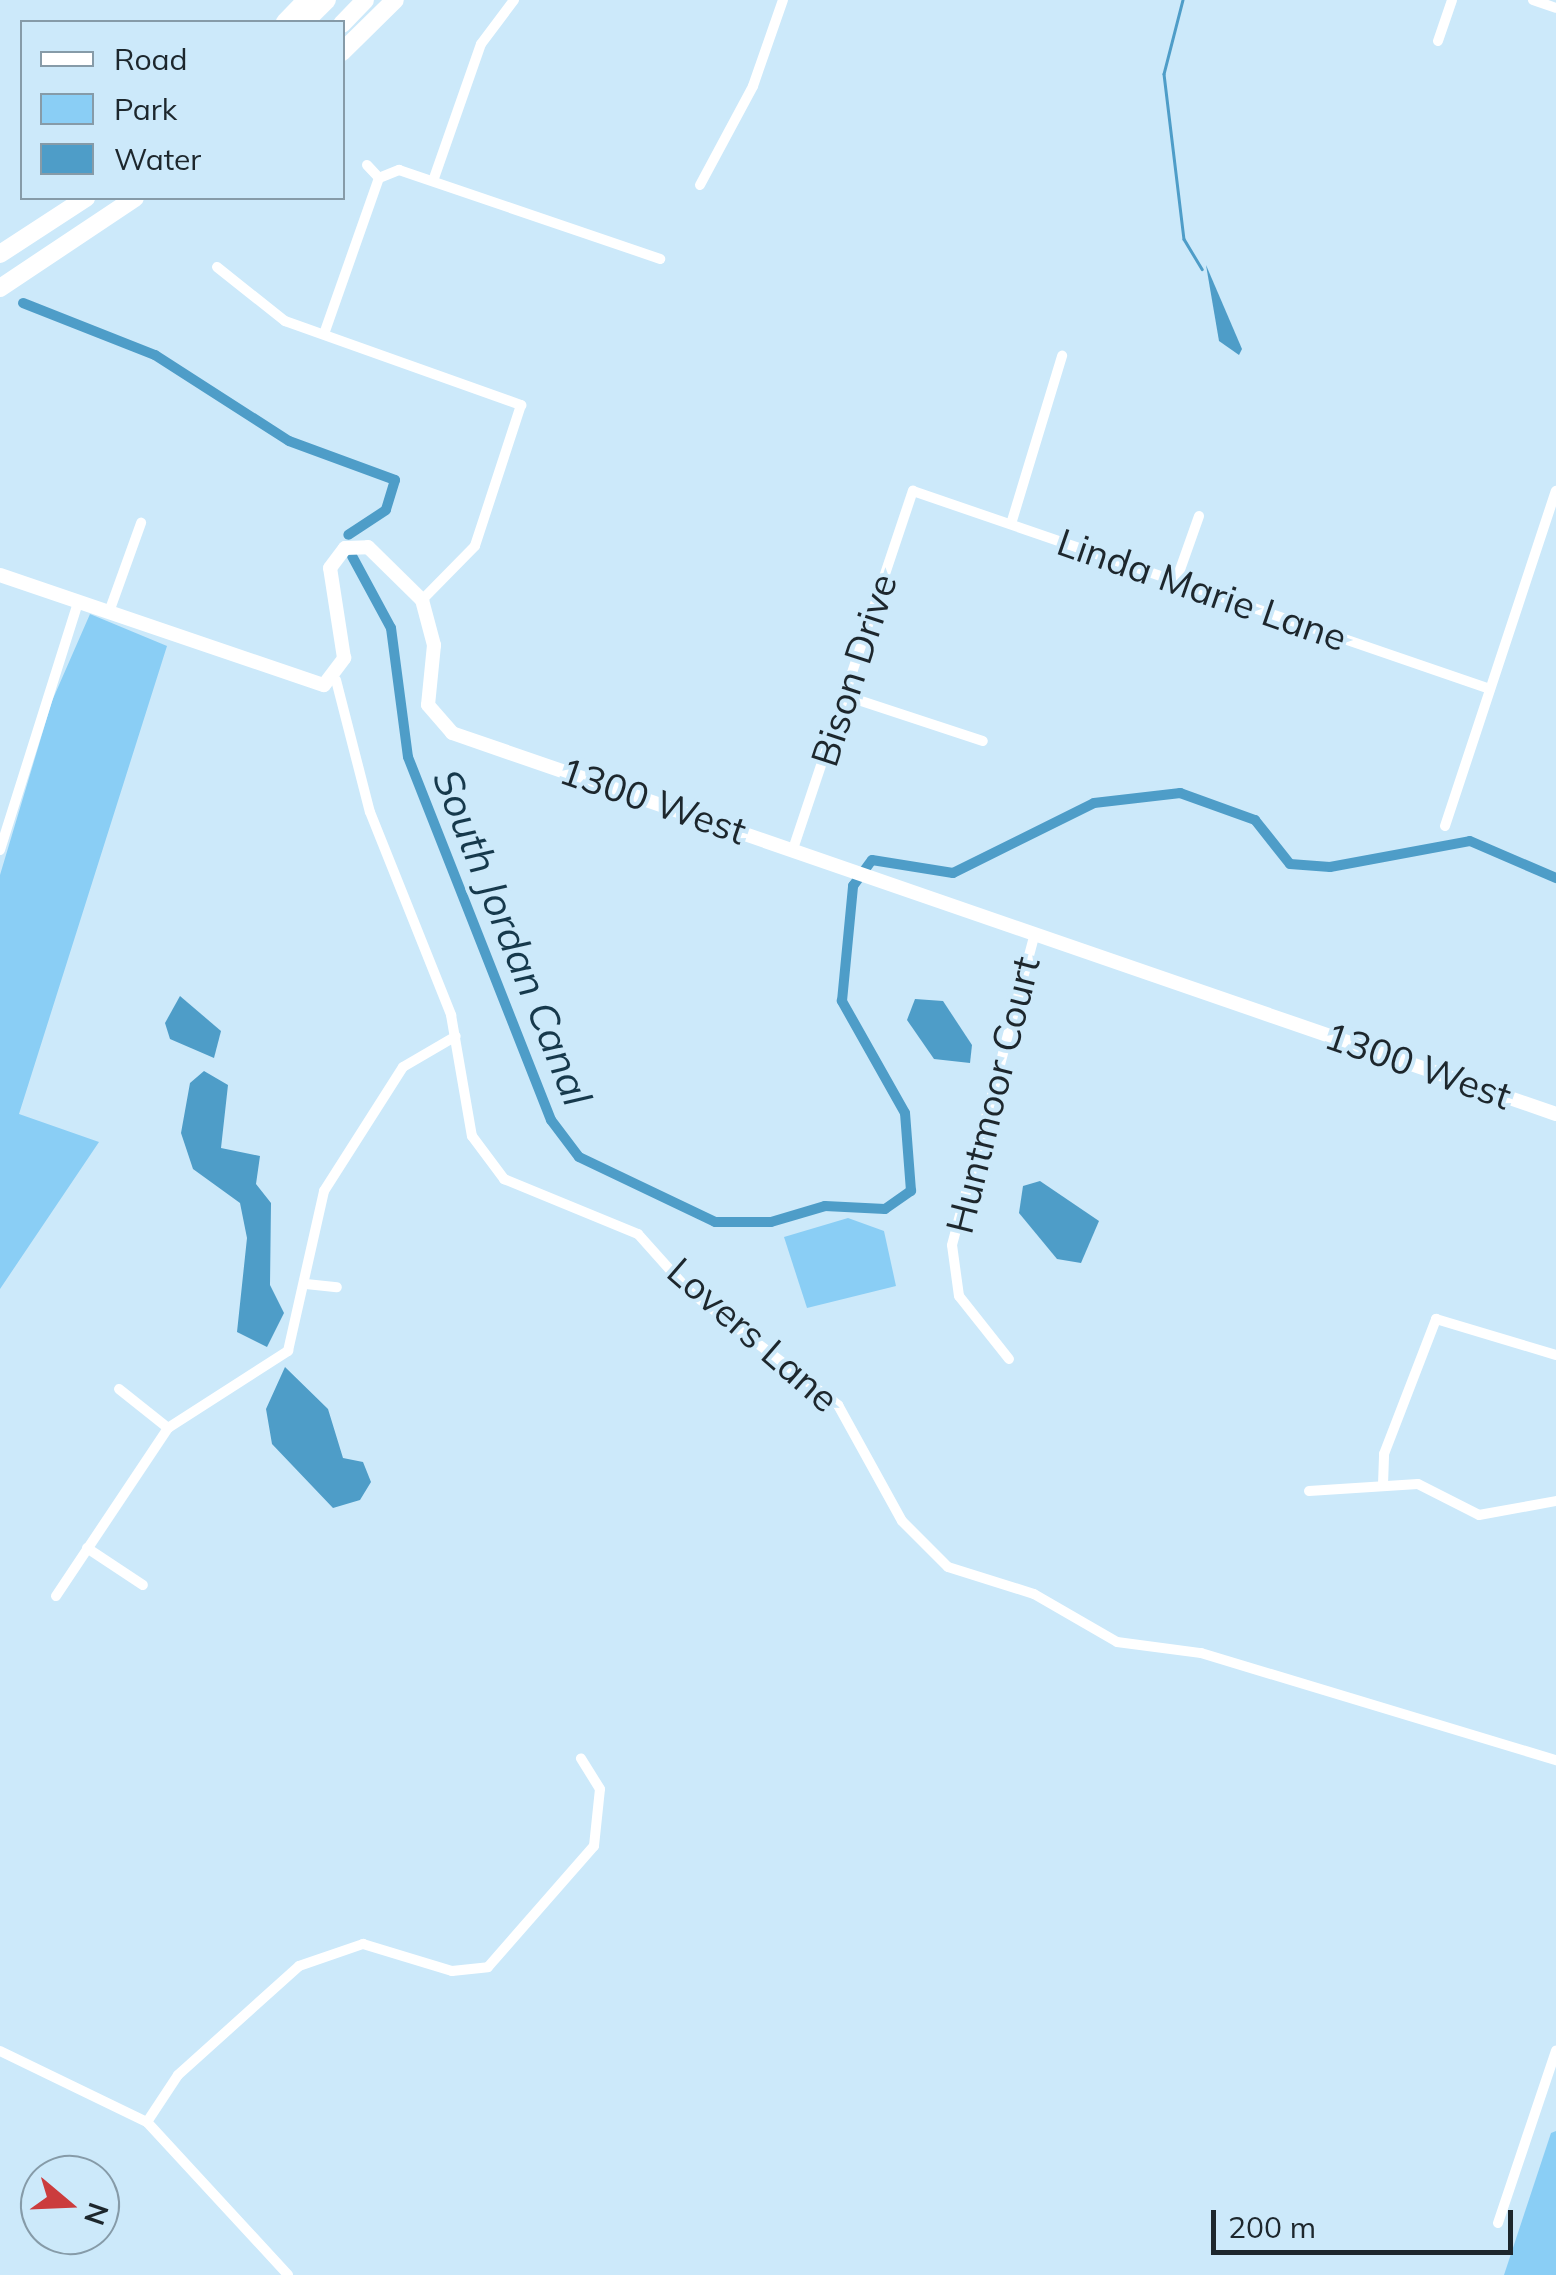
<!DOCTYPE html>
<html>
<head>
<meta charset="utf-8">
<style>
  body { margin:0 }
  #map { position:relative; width:1556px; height:2275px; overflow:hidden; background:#cce9fa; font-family:Mulish,sans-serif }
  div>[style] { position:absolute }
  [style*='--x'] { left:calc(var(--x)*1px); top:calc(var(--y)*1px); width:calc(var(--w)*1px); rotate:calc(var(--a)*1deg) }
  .green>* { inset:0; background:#8acef5 }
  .water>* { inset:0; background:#4e9dc8 }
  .stream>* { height:2.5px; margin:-1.25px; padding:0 1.25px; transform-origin:1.25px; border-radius:1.25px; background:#4e9dc8 }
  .canal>* { height:10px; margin:-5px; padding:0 5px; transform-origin:5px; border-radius:5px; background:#4e9dc8 }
  .street>* { height:10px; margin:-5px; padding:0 5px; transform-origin:5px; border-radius:5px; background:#fff }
  .secondary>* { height:14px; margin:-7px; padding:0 7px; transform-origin:7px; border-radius:7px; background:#fff }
  .highway>* { height:18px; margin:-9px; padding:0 9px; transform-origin:9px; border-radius:9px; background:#fff }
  span { translate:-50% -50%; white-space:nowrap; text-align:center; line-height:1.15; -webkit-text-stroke:8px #cce9fa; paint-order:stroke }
  .street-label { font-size:38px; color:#1d272d }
  .water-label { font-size:40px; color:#16394c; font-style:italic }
  .legend { position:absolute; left:20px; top:20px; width:325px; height:180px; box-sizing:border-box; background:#cce9fa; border:2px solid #869ba8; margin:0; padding:12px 18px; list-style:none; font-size:30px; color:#1d272d }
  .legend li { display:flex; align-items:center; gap:20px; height:50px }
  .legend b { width:50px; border:2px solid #869ba8 }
  .north { position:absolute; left:20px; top:2155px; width:100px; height:100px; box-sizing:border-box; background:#cce9fa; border:2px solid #869ba8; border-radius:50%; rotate:109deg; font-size:28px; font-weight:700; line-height:40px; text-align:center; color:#1d272d }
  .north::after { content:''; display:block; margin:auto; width:35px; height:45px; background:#cb3c3d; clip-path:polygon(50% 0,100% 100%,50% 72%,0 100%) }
  .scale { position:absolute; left:1211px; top:2210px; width:302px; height:45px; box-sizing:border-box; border:5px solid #1d272d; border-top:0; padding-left:12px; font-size:30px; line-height:35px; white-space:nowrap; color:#1d272d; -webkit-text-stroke:8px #cce9fa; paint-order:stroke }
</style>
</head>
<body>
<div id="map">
  <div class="green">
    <div style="clip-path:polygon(90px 614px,167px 646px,19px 1114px,99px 1142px,0 1289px,0 875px,52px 701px)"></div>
    <div style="clip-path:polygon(848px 1218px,884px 1231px,896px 1286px,807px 1308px,784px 1237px)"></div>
    <div style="clip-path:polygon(1556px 2131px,1556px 2275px,1504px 2275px,1551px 2133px)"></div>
  </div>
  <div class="water">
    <div style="clip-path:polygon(1206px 265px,1242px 349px,1239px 355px,1219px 341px)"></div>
    <div style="clip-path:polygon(180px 996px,221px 1031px,214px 1058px,170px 1039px,165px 1023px)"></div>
    <div style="clip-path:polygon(915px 999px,943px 1001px,972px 1045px,970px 1063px,934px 1059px,907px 1020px)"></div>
    <div style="clip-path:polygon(204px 1071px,228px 1085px,221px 1148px,260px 1156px,256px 1184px,271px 1203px,270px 1285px,284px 1313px,267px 1347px,237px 1332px,247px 1238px,240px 1203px,193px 1169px,181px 1133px,190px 1083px)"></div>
    <div style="clip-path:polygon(1040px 1181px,1099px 1221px,1081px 1263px,1057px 1259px,1019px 1213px,1023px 1186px)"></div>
    <div style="clip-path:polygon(285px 1367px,328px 1409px,343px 1458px,363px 1462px,371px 1482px,360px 1500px,333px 1508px,272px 1444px,266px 1409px)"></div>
  </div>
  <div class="stream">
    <div style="--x:1183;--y:0;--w:76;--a:104.4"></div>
    <div style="--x:1164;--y:74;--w:166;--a:83.1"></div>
    <div style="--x:1184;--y:239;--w:35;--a:59"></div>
  </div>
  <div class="canal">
    <div style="--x:23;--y:303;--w:142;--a:21.5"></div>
    <div style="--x:155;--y:355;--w:159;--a:32.7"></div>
    <div style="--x:289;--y:441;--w:113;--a:20.2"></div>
    <div style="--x:395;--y:480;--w:31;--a:107"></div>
    <div style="--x:386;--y:510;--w:45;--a:146.7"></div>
    <div style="--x:352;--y:556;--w:82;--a:61.6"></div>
    <div style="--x:391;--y:628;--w:130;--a:82.5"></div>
    <div style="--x:408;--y:757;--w:390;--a:68.5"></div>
    <div style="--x:551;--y:1120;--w:46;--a:52.9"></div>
    <div style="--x:579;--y:1157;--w:151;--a:25.5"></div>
    <div style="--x:715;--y:1222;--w:56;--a:0"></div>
    <div style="--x:771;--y:1222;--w:56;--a:-16.5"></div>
    <div style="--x:825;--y:1206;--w:60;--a:2.9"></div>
    <div style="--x:885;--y:1209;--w:32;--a:-35"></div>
    <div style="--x:911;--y:1191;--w:78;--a:-94.4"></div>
    <div style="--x:905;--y:1113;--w:129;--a:-119.4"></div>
    <div style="--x:842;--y:1001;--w:116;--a:-84.5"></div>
    <div style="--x:853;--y:886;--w:32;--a:-54"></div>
    <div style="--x:872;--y:860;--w:82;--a:9.1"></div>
    <div style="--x:953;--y:873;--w:157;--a:-26.4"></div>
    <div style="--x:1094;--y:803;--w:87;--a:-6.6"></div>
    <div style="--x:1180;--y:793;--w:80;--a:19.8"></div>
    <div style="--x:1255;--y:820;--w:56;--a:51.5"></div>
    <div style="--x:1290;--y:864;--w:40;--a:4.3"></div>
    <div style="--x:1330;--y:867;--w:142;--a:-10.5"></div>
    <div style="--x:1470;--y:841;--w:94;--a:23.3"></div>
  </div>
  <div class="street">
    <div style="--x:1533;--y:0;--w:24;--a:19"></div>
    <div style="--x:1438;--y:41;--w:43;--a:-71.1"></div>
    <div style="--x:367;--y:165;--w:18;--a:47"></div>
    <div style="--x:379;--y:178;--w:22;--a:-22"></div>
    <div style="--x:399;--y:170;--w:276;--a:18.8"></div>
    <div style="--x:433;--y:181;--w:145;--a:-70.7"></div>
    <div style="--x:481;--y:44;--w:55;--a:-53.1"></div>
    <div style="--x:700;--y:185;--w:112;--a:-61.8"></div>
    <div style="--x:753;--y:86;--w:91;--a:-70.8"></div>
    <div style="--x:217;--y:267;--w:87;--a:38.5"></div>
    <div style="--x:285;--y:321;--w:251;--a:19.6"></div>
    <div style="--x:521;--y:405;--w:148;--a:108.1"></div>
    <div style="--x:475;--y:546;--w:76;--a:134.5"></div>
    <div style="--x:324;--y:334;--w:165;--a:-70.6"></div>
    <div style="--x:1011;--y:524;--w:176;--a:-73.1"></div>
    <div style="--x:1176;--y:581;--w:69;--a:-70.5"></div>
    <div style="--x:109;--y:612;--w:95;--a:-70.2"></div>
    <div style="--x:336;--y:680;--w:136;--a:75.6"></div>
    <div style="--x:370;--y:812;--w:219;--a:68.2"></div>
    <div style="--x:451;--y:1015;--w:123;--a:80.2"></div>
    <div style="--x:472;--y:1136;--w:54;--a:53.3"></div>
    <div style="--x:504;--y:1179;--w:145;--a:22.3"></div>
    <div style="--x:638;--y:1234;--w:76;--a:48.2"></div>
    <div style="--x:689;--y:1291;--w:188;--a:37.4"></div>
    <div style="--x:838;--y:1405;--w:132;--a:61.1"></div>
    <div style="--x:902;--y:1521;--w:65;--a:45"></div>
    <div style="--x:948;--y:1567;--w:90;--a:17.4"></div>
    <div style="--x:1034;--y:1594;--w:96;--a:30"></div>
    <div style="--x:1117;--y:1642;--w:85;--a:7.5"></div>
    <div style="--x:1201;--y:1653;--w:371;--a:16.8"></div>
    <div style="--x:846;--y:696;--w:144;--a:18.2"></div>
    <div style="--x:1445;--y:826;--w:353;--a:-71.7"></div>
    <div style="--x:793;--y:849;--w:378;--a:-71.5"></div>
    <div style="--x:913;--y:491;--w:610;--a:18.94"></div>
    <div style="--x:0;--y:850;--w:260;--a:-72.5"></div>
    <div style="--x:306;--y:1284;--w:31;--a:6"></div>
    <div style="--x:1009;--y:1359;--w:80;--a:-128.4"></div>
    <div style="--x:959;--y:1296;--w:51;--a:-97.8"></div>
    <div style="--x:952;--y:1245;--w:322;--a:-75.1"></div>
    <div style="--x:119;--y:1389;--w:63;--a:38.5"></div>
    <div style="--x:1383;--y:1485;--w:31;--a:-88"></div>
    <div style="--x:1384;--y:1454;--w:145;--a:-68.9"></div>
    <div style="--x:1436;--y:1319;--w:125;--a:16.7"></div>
    <div style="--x:1309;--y:1491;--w:109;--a:-3.7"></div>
    <div style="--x:1418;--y:1484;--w:68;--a:26.9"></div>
    <div style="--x:1479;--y:1515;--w:78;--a:-10.3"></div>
    <div style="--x:87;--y:1548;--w:67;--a:33.5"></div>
    <div style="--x:56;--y:1596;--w:202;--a:-56.3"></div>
    <div style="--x:168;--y:1428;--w:143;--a:-32.7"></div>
    <div style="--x:288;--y:1351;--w:164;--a:-77.3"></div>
    <div style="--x:324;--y:1191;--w:147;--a:-57.5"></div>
    <div style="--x:403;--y:1067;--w:61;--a:-30.3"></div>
    <div style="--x:0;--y:2051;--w:163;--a:25.8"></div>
    <div style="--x:147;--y:2122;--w:208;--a:47.3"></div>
    <div style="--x:147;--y:2122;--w:56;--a:-56.6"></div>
    <div style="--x:178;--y:2075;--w:163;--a:-42"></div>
    <div style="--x:299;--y:1966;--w:68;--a:-19"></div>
    <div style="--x:363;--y:1944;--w:93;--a:16.9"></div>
    <div style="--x:452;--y:1971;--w:36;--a:-6"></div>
    <div style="--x:488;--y:1967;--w:161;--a:-48.8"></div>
    <div style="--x:594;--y:1846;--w:57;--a:-84"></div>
    <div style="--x:600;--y:1789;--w:36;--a:-122"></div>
    <div style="--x:1498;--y:2223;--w:182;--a:-71.4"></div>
  </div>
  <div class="secondary">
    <div style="--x:0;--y:575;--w:342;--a:18.8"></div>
    <div style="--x:324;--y:685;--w:34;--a:-53"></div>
    <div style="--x:344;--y:658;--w:91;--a:-98.8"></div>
    <div style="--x:330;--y:568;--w:25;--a:-53"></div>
    <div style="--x:345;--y:548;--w:23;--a:-2"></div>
    <div style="--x:368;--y:547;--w:76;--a:44.5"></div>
    <div style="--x:422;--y:600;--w:47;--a:75.1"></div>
    <div style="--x:434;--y:645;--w:60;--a:95.7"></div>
    <div style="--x:428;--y:705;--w:37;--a:49"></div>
    <div style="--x:452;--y:733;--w:1168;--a:19.04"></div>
  </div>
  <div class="highway">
    <div style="--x:285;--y:22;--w:30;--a:-46"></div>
    <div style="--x:305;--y:22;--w:31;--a:-45"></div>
    <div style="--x:342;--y:24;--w:33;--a:-46"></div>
    <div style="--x:342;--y:52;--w:74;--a:-44.5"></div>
    <div style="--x:0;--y:254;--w:103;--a:-33.1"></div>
    <div style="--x:0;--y:288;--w:162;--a:-33.7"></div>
  </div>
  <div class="street-label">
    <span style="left:1202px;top:590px;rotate:19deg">Linda Marie Lane</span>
    <span style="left:854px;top:670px;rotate:-72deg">Bison Drive</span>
    <span style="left:653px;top:801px;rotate:19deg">1300 West</span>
    <span style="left:1418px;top:1066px;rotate:19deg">1300 West</span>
    <span style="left:993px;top:1095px;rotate:-76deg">Huntmoor Court</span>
    <span style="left:753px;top:1335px;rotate:41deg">Lovers Lane</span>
  </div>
  <div class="water-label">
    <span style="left:513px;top:937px;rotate:68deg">South Jordan Canal</span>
  </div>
  <ul class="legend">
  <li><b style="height:12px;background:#fff"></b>Road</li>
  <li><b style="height:28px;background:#8acef5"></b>Park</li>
  <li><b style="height:28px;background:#4e9dc8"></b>Water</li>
  </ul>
  <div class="north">N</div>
  <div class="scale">200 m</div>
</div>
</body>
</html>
